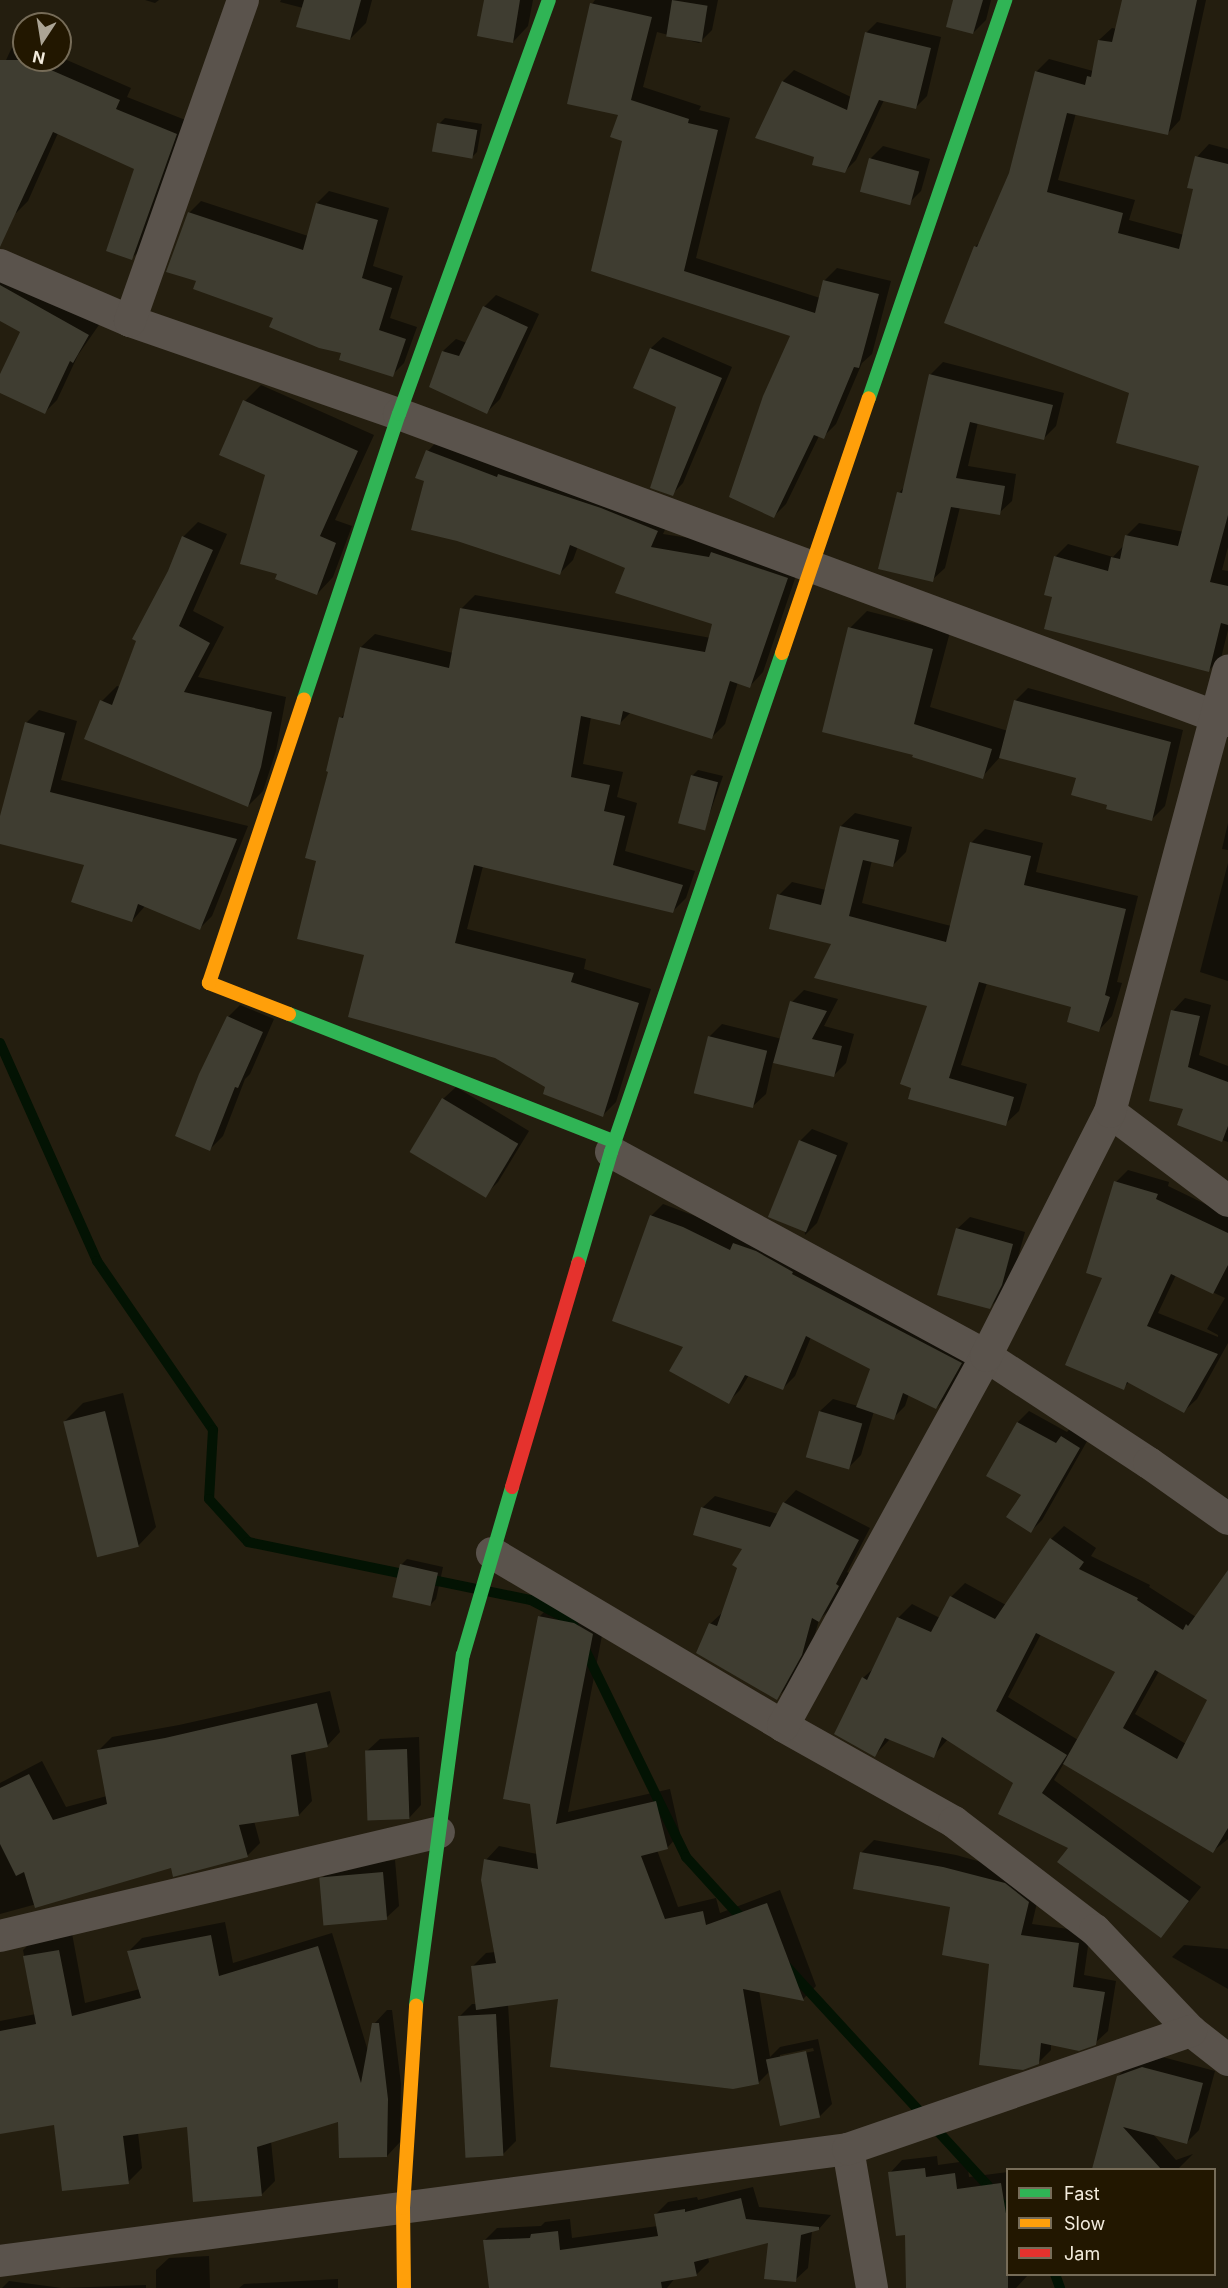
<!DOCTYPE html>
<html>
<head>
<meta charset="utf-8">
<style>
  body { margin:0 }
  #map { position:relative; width:1228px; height:2288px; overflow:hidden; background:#241e0f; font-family:Inter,sans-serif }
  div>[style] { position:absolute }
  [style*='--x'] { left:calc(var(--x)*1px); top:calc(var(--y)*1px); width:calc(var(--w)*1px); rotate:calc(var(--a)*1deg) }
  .shadow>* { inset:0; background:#0007 }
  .stream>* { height:10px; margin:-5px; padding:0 5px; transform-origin:5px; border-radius:5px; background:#031303 }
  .building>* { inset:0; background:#3f3d31; transform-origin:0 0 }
  .street>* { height:32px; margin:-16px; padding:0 16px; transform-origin:16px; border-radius:16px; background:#5a534c }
  .fast>* { height:14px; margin:-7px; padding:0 7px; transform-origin:7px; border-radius:7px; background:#30b455 }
  .slow>* { height:14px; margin:-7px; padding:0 7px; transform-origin:7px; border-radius:7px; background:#ff9f0a }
  .jam>* { height:14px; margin:-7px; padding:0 7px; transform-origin:7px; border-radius:7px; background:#e5322d }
  span { translate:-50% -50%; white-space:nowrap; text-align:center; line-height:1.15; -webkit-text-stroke:6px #221700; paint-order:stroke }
  .legend { position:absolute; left:1006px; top:2168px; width:210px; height:108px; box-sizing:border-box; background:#221700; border:2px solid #766c58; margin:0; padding:8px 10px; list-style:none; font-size:18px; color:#f3ecdd }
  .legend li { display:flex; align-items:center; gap:12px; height:30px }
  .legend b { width:30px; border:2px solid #766c58 }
  .north { position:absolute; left:12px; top:12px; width:60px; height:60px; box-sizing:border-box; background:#221700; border:2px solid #766c58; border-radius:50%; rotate:192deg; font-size:16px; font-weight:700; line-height:24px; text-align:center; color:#f3ecdd }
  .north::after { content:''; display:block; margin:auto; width:21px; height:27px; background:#aba495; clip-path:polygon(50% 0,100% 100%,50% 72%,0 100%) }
</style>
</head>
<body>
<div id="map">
  <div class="shadow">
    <div style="clip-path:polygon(145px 0,159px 0,155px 3px)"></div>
    <div style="clip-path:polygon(281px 0,372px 0,366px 23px,350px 39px,303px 8px,280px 2px)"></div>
    <div style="clip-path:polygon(485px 0,533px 0,528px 26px,513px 42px)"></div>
    <div style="clip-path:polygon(595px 0,718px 0,712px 30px,699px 43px,657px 32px,643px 87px,701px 106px,699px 110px,730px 118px,696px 258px,820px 298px,824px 281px,837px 268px,891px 281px,872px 354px,862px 363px,836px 424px,823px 437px,819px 436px,786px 504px,773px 517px,792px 335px,593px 270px,624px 140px,592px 4px)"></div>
    <div style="clip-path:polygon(955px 0,991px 0,986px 20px,973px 33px)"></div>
    <div style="clip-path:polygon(1124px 0,1206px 0,1180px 120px,1168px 133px,1076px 113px,1058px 180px,1135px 200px,1129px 220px,1184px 235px,1195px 188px,1197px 157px,1209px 144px,1228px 149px,1228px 547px,1222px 570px,1228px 571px,1228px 630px,1221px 658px,1208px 671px,1054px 596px,1055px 557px,1068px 544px,1113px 557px,1124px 545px,1126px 536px,1139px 523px,1184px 532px,1201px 465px,1131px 392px,975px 247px,981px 241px,1010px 174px,1036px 72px,1049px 59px,1093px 71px,1099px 40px,1112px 28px,1117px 29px)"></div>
    <div style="clip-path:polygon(877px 22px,941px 37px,927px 96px,916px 107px,884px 100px,856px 160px,844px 172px,815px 156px,757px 137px,783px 81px,794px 70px,851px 97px,866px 33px)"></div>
    <div style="clip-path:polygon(24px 33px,24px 60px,60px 60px,60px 57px,131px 88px,127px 97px,188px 121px,144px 246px,132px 258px,136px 169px,58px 133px,28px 201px,16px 213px,0 206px,0 73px,14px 43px)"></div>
    <div style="clip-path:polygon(445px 118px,482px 124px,477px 152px,471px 158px,439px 124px)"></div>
    <div style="clip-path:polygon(883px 146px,930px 159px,921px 191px,909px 203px,862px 191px,871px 158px)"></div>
    <div style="clip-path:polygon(329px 191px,389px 208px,373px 266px,403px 276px,390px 318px,417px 327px,404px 363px,392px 375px,198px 281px,189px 213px,201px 201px,308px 236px,317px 203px)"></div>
    <div style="clip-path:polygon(0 265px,101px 322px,78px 355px,57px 400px,44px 413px,0 392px,0 377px,22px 332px,0 319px)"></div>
    <div style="clip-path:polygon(496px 295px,539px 314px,500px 399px,487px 412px,443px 351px,456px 339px,467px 343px,484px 307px)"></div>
    <div style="clip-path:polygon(663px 337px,732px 367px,683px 483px,672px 494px,678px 406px,635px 387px,651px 348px)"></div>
    <div style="clip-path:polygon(943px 362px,1064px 393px,1056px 426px,1044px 438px,978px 422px,968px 466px,1016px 474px,1012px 501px,999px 513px,960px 507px,945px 568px,932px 580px,899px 493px,905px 486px,930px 375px)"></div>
    <div style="clip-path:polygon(261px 385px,374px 435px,335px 520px,352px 526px,333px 577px,317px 594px,279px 573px,266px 474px,245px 401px)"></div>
    <div style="clip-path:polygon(441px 437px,671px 517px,663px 534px,721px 543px,800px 564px,763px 672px,750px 686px,738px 682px,725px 724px,712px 737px,631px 712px,619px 724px,591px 717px,583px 764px,623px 772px,617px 797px,637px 803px,625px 851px,695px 871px,686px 898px,672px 912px,483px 866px,467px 929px,586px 959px,584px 969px,651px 989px,616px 1102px,603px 1115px,547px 1086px,366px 954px,318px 860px,341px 718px,345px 713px,361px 647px,375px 634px,453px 653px,461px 609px,475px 595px,711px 638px,714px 623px,627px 567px,578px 546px,573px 560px,560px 573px,426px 480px,428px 451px)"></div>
    <div style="clip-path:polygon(198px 522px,227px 534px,193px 611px,224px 627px,198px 677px,286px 697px,276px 751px,263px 791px,248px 806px,102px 701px,117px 686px,120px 687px,183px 537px)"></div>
    <div style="clip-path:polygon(867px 611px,950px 632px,930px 707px,1008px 731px,1015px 701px,1028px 688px,1183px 730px,1165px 806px,1152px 819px,1109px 804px,1078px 777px,1000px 757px,982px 777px,914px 756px,850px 628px)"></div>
    <div style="clip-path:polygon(39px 710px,77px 721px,61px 780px,248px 826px,212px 916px,200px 928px,145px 906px,132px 921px,85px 864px,0 842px,0 822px,26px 723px)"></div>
    <div style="clip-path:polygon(698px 770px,723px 776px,707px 821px,701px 827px,692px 776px)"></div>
    <div style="clip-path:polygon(855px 813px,912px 827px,906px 852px,893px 865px,872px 860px,862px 903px,951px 926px,971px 843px,985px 829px,1043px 843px,1036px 872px,1138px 896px,1117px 982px,1122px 983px,1112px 1016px,1099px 1030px,1073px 1006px,987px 983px,961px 1065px,1027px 1084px,1019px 1111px,1005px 1124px,910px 1098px,929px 1005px,833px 943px,779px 895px,792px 882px,826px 890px,841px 826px)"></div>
    <div style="clip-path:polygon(1228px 823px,1228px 850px,1222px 849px)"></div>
    <div style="clip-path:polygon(1228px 863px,1228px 981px,1200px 972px)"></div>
    <div style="clip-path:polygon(804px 990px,838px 999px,824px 1026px,854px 1034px,846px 1063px,833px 1076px,773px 1062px,766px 1094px,753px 1106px,709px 1037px,722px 1024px,782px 1039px,792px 1002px)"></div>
    <div style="clip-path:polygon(1185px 998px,1211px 1005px,1199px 1055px,1228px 1066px,1228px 1142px,1179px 1124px,1185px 1108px,1173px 1011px)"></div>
    <div style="clip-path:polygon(240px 1005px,274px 1019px,250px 1074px,245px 1079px,223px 1136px,210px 1149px,228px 1017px)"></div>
    <div style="clip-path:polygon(456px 1087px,529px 1131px,498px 1182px,485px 1195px,443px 1099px)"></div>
    <div style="clip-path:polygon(812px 1129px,848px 1143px,817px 1223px,805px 1235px,800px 1141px)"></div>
    <div style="clip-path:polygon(evenodd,1128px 1170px,1169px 1182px,1168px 1186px,1228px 1215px,1228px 1343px,1197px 1399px,1184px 1411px,1130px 1381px,1123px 1388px,1104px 1277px,1116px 1182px,1128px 1170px,1176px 1275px,1225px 1298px,1207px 1329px,1218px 1335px,1218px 1337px,1158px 1313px,1176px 1275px)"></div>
    <div style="clip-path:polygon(663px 1204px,695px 1216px,972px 1351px,948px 1396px,936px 1408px,909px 1394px,905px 1406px,893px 1418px,874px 1411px,861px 1455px,848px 1468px,807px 1456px,820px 1411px,833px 1399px,858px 1406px,872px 1368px,811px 1337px,795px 1376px,783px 1388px,749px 1375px,740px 1390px,728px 1402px,685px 1347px,651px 1216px)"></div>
    <div style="clip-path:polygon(970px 1217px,1025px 1232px,1014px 1271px,1002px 1295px,989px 1308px,957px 1229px)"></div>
    <div style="clip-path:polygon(123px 1393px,156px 1527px,138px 1546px,64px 1422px,83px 1403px)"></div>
    <div style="clip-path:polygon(1029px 1411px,1067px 1432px,1073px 1425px,1090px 1436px,1042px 1520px,1031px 1531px,1023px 1495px,988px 1475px,1018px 1422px)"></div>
    <div style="clip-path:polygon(796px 1490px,870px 1528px,847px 1572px,850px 1574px,831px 1608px,819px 1620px,813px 1641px,789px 1686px,776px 1698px,710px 1624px,723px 1612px,745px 1548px,702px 1508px,715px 1496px,778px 1514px,784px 1503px)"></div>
    <div style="clip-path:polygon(evenodd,1064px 1526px,1096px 1548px,1091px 1556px,1150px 1585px,1149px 1587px,1196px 1617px,1228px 1572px,1228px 1839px,1213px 1851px,1064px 1763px,1054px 1780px,1201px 1887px,1161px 1936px,1070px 1847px,1015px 1782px,948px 1739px,933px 1756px,890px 1739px,875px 1755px,863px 1678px,875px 1667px,899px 1617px,912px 1604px,940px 1618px,952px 1596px,965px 1583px,1006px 1605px,1051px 1539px,1064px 1526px,1041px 1634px,1117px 1671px,1078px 1740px,1008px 1697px,1041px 1634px,1064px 1526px,1159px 1671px,1209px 1699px,1186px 1744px,1135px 1714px,1159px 1671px)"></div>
    <div style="clip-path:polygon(407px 1559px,443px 1567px,436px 1599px,430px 1605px,401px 1565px)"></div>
    <div style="clip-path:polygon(evenodd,553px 1603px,605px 1620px,568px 1812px,670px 1789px,680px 1834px,667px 1848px,657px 1850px,678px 1907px,716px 1898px,720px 1913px,780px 1890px,816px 1986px,803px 1999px,759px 1990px,770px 2057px,780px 2047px,818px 2039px,832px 2104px,819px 2117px,770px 2071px,758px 2083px,560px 1997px,508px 2004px,516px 2141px,503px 2154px,459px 2017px,472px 2004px,477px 2004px,472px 1967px,486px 1953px,496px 1952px,486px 1860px,499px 1846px,537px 1854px,539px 1617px,553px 1603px,813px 2048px,814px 2051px,780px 2058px,780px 2055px,813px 2048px)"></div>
    <div style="clip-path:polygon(330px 1691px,340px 1732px,327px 1746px,305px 1751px,312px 1801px,299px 1815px,254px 1821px,260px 1843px,247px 1856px,172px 1867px,0 1914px,0 1783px,42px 1761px,66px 1807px,107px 1796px,99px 1750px,112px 1737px,179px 1725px)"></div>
    <div style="clip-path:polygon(419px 1737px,421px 1805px,409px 1818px,367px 1751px,380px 1739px)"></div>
    <div style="clip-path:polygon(874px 1840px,956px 1855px,1017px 1872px,1040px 1890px,1032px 1924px,1090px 1932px,1084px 1975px,1116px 1981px,1108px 2031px,1095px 2043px,1051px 2044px,1051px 2050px,1038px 2063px,991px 1962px,952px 1906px,855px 1888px,862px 1852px)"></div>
    <div style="clip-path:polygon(395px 1860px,399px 1906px,386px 1918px,321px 1879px,334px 1867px)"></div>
    <div style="clip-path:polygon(225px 1922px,233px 1963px,332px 1933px,368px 2051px,374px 2024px,387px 2010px,392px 2010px,401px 2084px,400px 2142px,387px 2156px,340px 2120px,271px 2141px,275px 2181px,261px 2195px,188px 2126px,138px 2133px,142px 2168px,128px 2182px,56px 2123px,0 2132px,0 2021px,36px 2014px,23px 1950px,37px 1936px,71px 1928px,85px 2003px,140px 1989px,129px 1951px,142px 1938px)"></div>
    <div style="clip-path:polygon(1184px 1945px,1228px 1949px,1228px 1989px,1172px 1957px)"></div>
    <div style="clip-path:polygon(1155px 2055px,1215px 2071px,1199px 2130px,1187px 2142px,1152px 2133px,1176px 2160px,1193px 2154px,1177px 2170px,1103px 2170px,1096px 2161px,1118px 2076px,1131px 2063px)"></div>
    <div style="clip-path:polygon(937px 2156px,938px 2165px,967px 2161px,969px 2177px,1008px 2172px,1008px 2274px,1028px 2275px,1016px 2288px,908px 2288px,906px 2234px,890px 2173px,902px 2160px)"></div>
    <div style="clip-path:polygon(753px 2187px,759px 2207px,831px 2215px,819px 2229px,812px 2231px,808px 2268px,795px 2280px,769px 2241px,708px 2257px,709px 2262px,696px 2275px,675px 2278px,667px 2288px,490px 2288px,484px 2241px,497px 2228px,541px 2226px,545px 2222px,570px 2219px,572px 2238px,658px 2226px,656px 2214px,668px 2202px,697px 2197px,698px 2200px)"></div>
    <div style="clip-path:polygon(209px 2256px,210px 2288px,156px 2288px,156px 2270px,169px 2258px)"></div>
    <div style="clip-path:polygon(338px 2279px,338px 2288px,239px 2288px,244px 2284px)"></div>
    <div style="clip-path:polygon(9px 2281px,62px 2288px,146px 2285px,146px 2288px,2px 2288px)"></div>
  </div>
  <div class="stream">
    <div style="--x:0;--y:1043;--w:239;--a:66"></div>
    <div style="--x:97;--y:1261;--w:205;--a:55.5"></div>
    <div style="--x:213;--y:1430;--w:69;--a:93.3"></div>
    <div style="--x:209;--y:1499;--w:58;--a:47.8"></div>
    <div style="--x:248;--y:1542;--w:289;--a:11.6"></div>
    <div style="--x:531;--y:1600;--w:45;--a:27.7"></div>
    <div style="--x:571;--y:1621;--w:263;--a:64"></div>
    <div style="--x:686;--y:1857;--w:89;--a:47.7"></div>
    <div style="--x:785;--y:1965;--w:299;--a:47.4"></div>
    <div style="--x:987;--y:2185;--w:34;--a:52"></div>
    <div style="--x:1055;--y:2274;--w:15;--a:70"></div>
  </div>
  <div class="building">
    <div style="clip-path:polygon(304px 0,361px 0,350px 40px,296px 27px)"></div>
    <div style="clip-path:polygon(484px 0,520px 0,513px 43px,477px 36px)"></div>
    <div style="left:672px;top:0;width:36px;height:37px;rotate:9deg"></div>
    <div style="clip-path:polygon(953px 0,983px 0,973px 34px,946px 27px)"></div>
    <div style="clip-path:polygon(1122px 0,1197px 0,1168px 135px,1067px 113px,1047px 192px,1123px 213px,1118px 233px,1179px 249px,1193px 189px,1187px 188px,1195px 156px,1228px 164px,1228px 515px,1210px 582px,1228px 586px,1228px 625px,1221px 623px,1209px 672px,1044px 629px,1052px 597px,1044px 595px,1054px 556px,1108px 571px,1111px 557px,1120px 559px,1125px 535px,1178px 546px,1199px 466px,1116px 443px,1129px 393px,944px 323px,974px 246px,977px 247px,1009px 173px,1035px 71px,1085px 85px,1087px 76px,1091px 77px,1098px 40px,1112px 42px)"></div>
    <div style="clip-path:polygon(590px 3px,652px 17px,631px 100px,689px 119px,688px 123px,718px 130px,684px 271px,815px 313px,823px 280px,879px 294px,859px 368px,854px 367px,824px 439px,814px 435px,774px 518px,729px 497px,763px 396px,790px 336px,591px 271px,622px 141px,610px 137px,618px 115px,567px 104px)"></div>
    <div style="clip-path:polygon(865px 32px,931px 48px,916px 109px,879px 100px,845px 173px,812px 165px,814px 157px,755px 138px,782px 81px,847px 110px)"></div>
    <div style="clip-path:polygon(0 60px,28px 60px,120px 100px,116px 109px,177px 134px,132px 260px,106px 251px,134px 169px,53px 132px,0 247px)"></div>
    <div style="left:437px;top:123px;width:41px;height:29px;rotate:10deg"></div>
    <div style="left:869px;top:158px;width:52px;height:35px;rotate:15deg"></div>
    <div style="clip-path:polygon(316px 203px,378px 220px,362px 278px,392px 288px,379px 330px,406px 339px,393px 377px,339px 360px,341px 353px,319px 348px,269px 327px,273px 318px,193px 289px,196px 281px,166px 272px,188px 212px,303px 250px)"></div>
    <div style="clip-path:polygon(0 285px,89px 335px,73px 363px,70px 361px,45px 414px,0 393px,0 374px,20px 332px,0 321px)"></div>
    <div style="clip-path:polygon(483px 306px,528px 327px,487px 414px,429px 387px,442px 351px,459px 356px)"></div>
    <div style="clip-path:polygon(650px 348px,722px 378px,673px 496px,650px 488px,676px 407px,633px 388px)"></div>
    <div style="clip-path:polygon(929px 374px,1053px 405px,1044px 440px,970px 422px,956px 478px,1005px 486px,1000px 515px,951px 507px,933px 582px,878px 569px,897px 492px,902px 493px)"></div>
    <div style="clip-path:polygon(243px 400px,358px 451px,320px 536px,336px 543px,317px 595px,275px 579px,277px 574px,240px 564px,265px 475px,219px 455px)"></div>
    <div style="clip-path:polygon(426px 450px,497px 477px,498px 474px,601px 508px,658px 531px,651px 547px,709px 557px,711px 552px,788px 578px,750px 688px,730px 681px,712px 739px,623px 711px,620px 725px,581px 716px,571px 777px,610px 785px,604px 811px,625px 816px,613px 865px,683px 885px,673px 913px,474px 865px,455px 943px,574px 973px,571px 982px,639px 1003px,603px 1117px,543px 1094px,545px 1087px,495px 1058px,348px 1017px,364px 955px,297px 939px,316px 861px,305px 858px,328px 772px,326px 771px,339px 717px,343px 718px,360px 647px,449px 668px,460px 608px,705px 652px,712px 624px,615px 593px,625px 568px,570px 545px,560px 575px,457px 541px,411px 530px,424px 481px,415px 478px)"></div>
    <div style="clip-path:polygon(182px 536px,213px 550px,179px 626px,210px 643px,184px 692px,272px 712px,261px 767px,248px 807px,84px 739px,100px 700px,112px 705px,136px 641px,132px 639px,168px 571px)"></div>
    <div style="clip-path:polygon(848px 627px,933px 649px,914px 724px,992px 749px,983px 779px,912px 757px,913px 755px,822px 732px)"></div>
    <div style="clip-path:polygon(1014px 700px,1171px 742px,1152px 821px,1106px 809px,1107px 805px,1071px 795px,1076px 778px,999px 758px)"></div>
    <div style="clip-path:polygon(25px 722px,65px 733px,50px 792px,237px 839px,200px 930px,138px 904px,132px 922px,71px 902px,84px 865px,0 844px,0 816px)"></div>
    <div style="left:691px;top:775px;width:28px;height:50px;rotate:15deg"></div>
    <div style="clip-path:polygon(840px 826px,899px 840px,893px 867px,863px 860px,849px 916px,946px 942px,970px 842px,1031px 856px,1024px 885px,1126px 909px,1105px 995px,1110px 997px,1099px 1032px,1067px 1022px,1071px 1007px,979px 982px,949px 1078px,1014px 1097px,1006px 1126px,908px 1099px,911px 1088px,900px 1084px,927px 1006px,814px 978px,831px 944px,769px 929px,777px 894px,821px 905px)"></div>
    <div style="clip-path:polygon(790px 1001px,827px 1011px,812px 1039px,842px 1046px,834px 1077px,773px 1063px)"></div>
    <div style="clip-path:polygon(1171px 1010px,1200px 1016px,1188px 1067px,1228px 1082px,1228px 1126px,1222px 1142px,1177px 1125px,1183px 1109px,1149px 1101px)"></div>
    <div style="clip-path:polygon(227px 1016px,263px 1032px,238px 1088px,235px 1087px,210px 1151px,175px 1136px,199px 1074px)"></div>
    <div style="left:708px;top:1036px;width:61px;height:59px;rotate:14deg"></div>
    <div style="left:442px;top:1098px;width:89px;height:63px;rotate:31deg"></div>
    <div style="left:799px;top:1140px;width:41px;height:83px;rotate:22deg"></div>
    <div style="clip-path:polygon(1114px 1181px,1158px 1194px,1156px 1199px,1228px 1233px,1228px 1265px,1213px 1294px,1171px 1274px,1147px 1326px,1218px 1354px,1184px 1413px,1127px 1382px,1124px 1390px,1065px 1365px,1102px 1278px,1086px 1273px)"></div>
    <div style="clip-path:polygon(650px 1215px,683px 1227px,730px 1250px,733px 1243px,756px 1251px,793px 1272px,792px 1274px,962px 1363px,936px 1409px,903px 1393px,894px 1420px,856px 1407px,870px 1369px,806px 1336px,783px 1390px,745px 1375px,729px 1404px,669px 1371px,683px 1347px,612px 1321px)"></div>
    <div style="clip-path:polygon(956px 1228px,1013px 1244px,1002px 1285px,990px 1309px,937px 1295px)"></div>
    <div style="left:105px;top:1411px;width:140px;height:43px;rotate:76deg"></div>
    <div style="left:819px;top:1411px;width:45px;height:48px;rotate:16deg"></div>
    <div style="clip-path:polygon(1017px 1422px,1056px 1443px,1061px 1436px,1080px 1448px,1031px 1533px,1006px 1517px,1021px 1495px,986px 1476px)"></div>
    <div style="clip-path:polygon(783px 1502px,859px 1540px,836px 1584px,839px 1586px,819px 1622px,812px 1618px,802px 1655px,777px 1700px,696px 1653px,709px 1623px,717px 1626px,737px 1568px,732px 1565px,742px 1549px,693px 1535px,701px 1507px,770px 1527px)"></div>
    <div style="clip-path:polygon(evenodd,1050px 1538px,1084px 1562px,1079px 1569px,1138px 1598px,1137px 1600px,1183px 1630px,1186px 1624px,1188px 1626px,1228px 1570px,1228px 1828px,1213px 1853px,1063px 1764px,1115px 1672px,1036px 1633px,996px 1711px,1067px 1755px,1042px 1793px,1189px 1901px,1161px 1938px,1057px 1862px,1068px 1848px,998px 1814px,1013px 1783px,942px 1737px,934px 1758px,885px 1738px,875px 1757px,834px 1734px,862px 1677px,867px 1680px,897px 1617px,931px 1632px,950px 1596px,995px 1619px,1050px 1538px,1155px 1670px,1207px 1700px,1177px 1759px,1123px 1728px,1155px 1670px)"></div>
    <div style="left:400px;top:1564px;width:39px;height:34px;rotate:13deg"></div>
    <div style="clip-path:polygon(538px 1616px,574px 1623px,593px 1634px,556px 1824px,656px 1801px,668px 1849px,641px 1856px,665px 1919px,703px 1911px,706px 1925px,767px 1903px,804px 2001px,743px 1989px,759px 2084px,733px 2089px,550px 2067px,558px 1999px,476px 2010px,471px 1966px,496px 1963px,481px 1880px,484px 1859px,538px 1869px,530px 1804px,503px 1799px)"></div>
    <div style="clip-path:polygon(317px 1703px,328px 1747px,291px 1755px,299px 1816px,239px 1825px,248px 1857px,173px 1877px,171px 1868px,35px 1908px,24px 1872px,16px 1876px,0 1844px,0 1788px,29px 1774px,53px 1820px,107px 1804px,97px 1750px,165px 1738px)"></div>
    <div style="left:407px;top:1749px;width:70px;height:42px;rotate:88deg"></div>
    <div style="clip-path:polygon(860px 1852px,943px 1867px,1005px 1883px,1029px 1902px,1021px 1935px,1079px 1943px,1073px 1987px,1105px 1992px,1096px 2045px,1079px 2051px,1041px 2043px,1039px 2064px,1023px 2070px,979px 2065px,989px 1964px,942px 1955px,950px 1907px,853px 1889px)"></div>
    <div style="left:383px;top:1872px;width:48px;height:64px;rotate:85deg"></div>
    <div style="clip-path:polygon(211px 1935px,219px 1976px,318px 1946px,361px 2083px,372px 2023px,379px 2023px,388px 2099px,387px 2157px,339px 2158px,338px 2122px,257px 2147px,262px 2196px,193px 2202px,187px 2127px,123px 2136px,129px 2184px,62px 2191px,54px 2125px,0 2134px,0 2031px,36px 2024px,23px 1956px,59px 1950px,72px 2016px,141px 1998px,127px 1951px)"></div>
    <div style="left:496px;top:2014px;width:142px;height:38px;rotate:87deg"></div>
    <div style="left:806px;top:2051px;width:68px;height:41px;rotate:78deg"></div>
    <div style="clip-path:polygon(1142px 2067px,1203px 2083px,1187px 2144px,1123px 2127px,1161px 2169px,1092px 2169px,1117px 2076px)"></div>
    <div style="clip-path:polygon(925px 2168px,926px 2177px,955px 2173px,957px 2189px,1001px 2183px,1008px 2226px,1008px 2288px,906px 2288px,905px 2235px,896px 2236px,888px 2172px)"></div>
    <div style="clip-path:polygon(741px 2198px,746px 2219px,819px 2227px,819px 2230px,801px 2235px,796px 2282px,764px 2279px,768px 2243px,694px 2262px,697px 2276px,661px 2282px,662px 2288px,489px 2288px,483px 2240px,530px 2238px,531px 2234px,558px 2231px,560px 2250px,658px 2236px,654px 2214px,685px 2209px,685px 2212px)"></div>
  </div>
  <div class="street">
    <div style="--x:0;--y:265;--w:142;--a:23.3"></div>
    <div style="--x:130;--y:321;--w:285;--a:19.1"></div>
    <div style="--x:399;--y:414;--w:884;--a:20.32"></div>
    <div style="--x:130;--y:321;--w:340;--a:-70.6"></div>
    <div style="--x:1110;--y:1112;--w:148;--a:37"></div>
    <div style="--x:611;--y:1152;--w:427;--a:28.5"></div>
    <div style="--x:986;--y:1356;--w:195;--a:33.3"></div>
    <div style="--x:1149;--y:1463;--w:97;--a:35.3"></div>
    <div style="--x:492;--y:1553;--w:339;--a:30.7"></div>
    <div style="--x:783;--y:1726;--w:196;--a:29.3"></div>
    <div style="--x:954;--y:1822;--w:178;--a:37.5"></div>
    <div style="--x:1095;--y:1930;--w:139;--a:46.5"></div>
    <div style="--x:1191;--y:2031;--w:47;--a:38.1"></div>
    <div style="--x:783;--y:1726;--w:422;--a:-61.2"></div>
    <div style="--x:986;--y:1356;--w:274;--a:-63.1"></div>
    <div style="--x:1110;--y:1112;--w:457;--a:-75"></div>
    <div style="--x:0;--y:1936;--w:451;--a:-13.3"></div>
    <div style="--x:848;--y:2149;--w:141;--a:80.2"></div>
    <div style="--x:0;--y:2261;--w:855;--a:-7.52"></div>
    <div style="--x:848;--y:2149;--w:363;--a:-19"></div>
  </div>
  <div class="fast">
    <div style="--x:869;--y:398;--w:421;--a:-71.1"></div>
    <div style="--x:304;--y:699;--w:300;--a:-71.6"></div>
    <div style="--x:399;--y:414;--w:440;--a:-70.1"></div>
    <div style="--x:289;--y:1014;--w:350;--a:21.4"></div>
    <div style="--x:578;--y:1264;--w:117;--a:-73.6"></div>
    <div style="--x:611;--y:1152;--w:527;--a:-71.08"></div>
    <div style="--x:416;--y:2005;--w:353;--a:-82.4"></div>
    <div style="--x:463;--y:1655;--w:175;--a:-73.7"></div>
  </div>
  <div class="slow">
    <div style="--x:782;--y:653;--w:269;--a:-71.2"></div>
    <div style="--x:289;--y:1014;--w:86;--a:-158.8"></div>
    <div style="--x:209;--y:983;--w:299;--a:-71.5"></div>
    <div style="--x:404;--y:2288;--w:80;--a:-90.7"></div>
    <div style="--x:403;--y:2208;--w:203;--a:-86.3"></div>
  </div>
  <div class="jam">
    <div style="--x:512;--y:1487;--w:233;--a:-73.5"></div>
  </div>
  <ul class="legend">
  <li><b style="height:8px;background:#30b455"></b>Fast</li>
  <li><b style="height:8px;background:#ff9f0a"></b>Slow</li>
  <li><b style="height:8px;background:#e5322d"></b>Jam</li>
  </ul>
  <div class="north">N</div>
</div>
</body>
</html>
